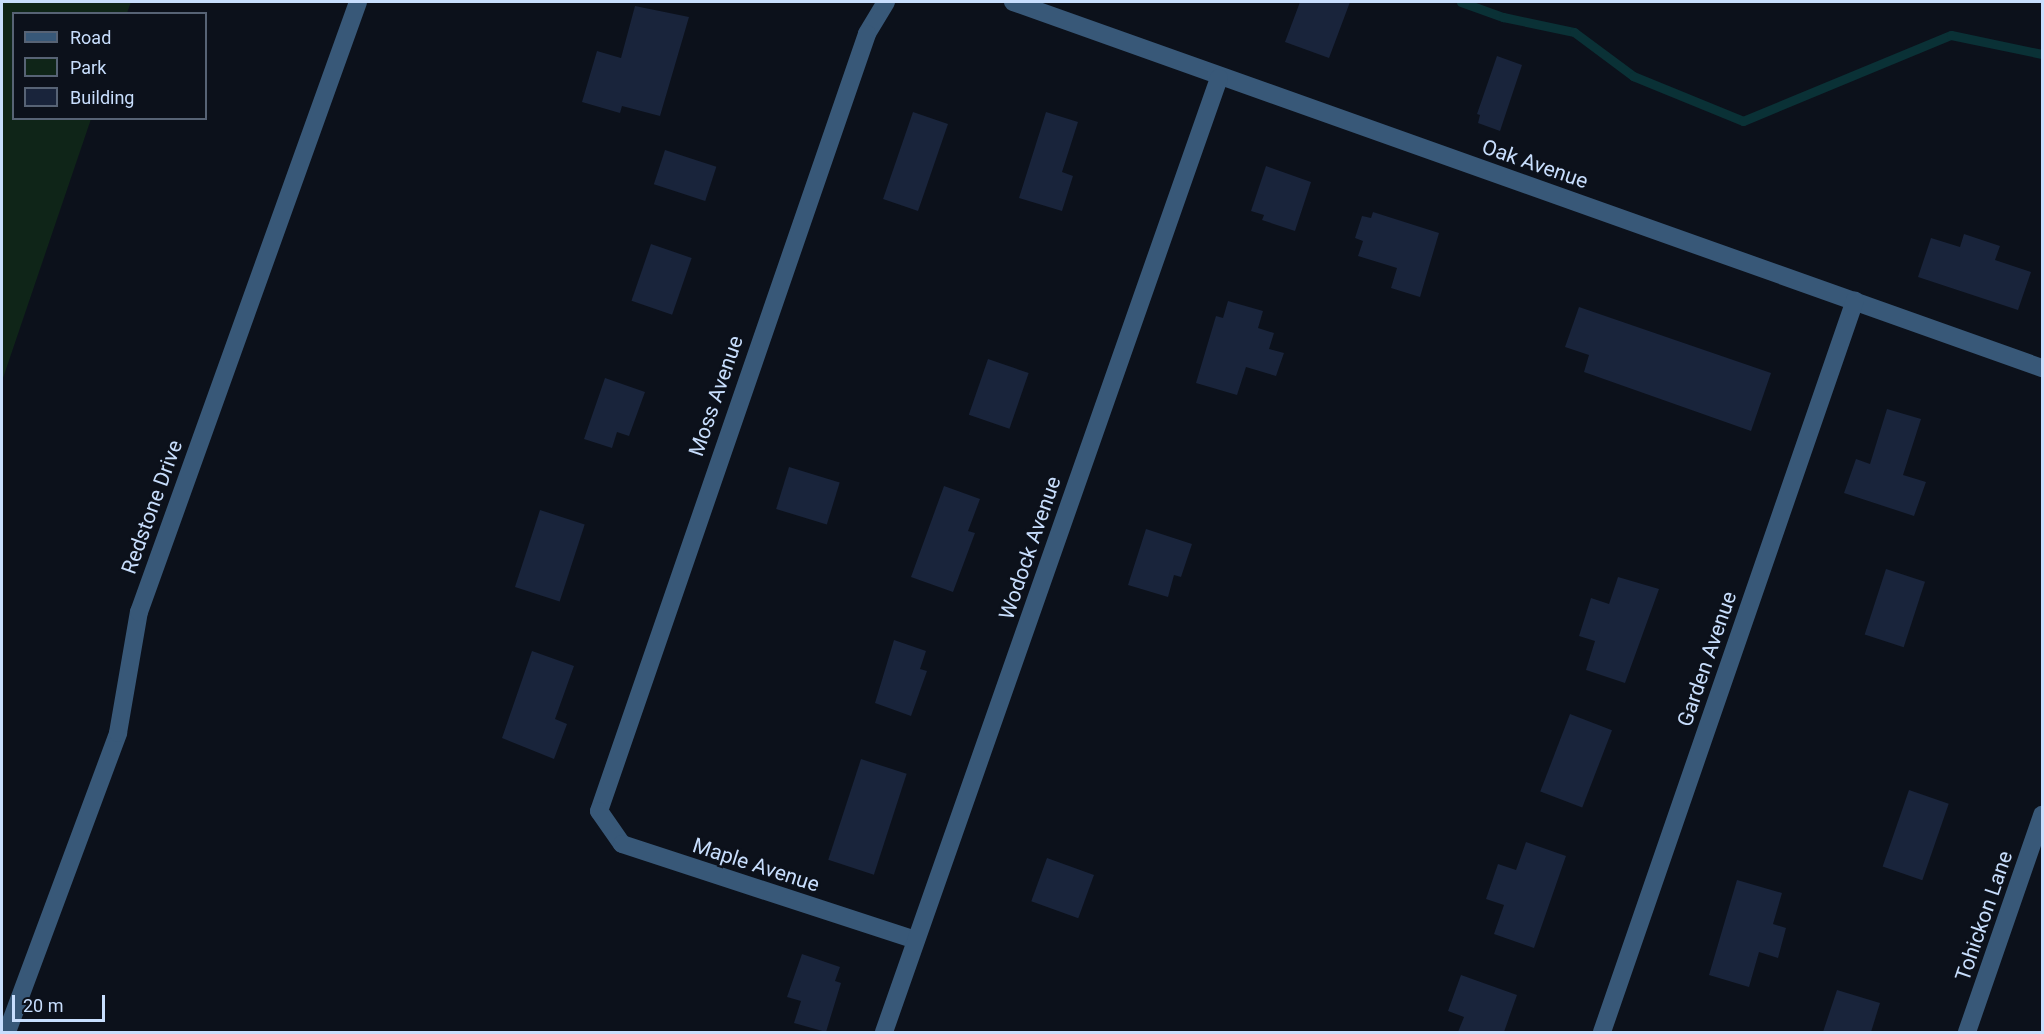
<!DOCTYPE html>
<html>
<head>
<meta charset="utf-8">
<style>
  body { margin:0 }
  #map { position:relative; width:2044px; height:1034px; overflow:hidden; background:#0c111b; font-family:Roboto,sans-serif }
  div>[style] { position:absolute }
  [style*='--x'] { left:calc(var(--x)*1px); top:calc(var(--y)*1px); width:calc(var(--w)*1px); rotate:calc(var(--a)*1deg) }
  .green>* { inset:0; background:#0f2518 }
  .stream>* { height:9px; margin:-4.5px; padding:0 4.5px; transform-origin:4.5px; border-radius:4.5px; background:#0a3136 }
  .building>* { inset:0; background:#19243b; transform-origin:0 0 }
  .minor>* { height:18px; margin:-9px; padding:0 9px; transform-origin:9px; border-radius:9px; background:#385878 }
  span { translate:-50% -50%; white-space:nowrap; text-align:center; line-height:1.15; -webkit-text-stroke:4.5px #0c111b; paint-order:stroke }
  .street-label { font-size:21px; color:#c8defd }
  .frame { position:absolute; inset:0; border:3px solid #c8defd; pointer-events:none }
  .legend { position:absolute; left:12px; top:12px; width:195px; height:108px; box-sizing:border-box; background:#0c111b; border:2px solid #576375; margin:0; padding:8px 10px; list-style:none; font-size:18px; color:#c8defd }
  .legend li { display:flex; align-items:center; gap:12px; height:30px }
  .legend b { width:30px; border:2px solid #576375 }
  .scale { position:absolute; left:12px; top:995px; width:93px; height:27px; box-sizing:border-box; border:3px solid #c8defd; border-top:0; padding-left:8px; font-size:18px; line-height:21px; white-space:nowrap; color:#c8defd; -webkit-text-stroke:4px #0c111b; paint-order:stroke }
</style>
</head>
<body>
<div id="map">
  <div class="green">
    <div style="clip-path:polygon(2px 2px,131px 2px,127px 13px,14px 14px,14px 118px,91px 119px,2px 381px)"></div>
  </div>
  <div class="stream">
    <div style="--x:1461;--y:2;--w:45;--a:19.7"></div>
    <div style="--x:1503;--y:17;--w:73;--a:11.9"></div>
    <div style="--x:1574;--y:32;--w:74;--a:36.7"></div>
    <div style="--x:1633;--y:76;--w:119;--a:22.2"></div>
    <div style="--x:1743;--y:121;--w:225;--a:-22.5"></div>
    <div style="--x:1951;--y:35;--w:93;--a:11.8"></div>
  </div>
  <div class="building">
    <div style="clip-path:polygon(1300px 2px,1350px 2px,1329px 58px,1285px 42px)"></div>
    <div style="clip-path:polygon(635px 6px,689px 17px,660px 116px,622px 106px,620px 113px,582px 102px,597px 51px,621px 58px)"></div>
    <div style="clip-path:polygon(1497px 56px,1522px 65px,1500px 131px,1478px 123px,1480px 115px,1477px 114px)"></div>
    <div style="left:913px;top:112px;width:37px;height:92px;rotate:19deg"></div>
    <div style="clip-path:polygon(1046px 112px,1078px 122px,1062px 172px,1073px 176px,1062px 211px,1019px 198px)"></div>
    <div style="left:665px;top:150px;width:54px;height:36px;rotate:18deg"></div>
    <div style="clip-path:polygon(1266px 166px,1311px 182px,1295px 231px,1262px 220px,1264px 215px,1251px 211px)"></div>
    <div style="clip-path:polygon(1373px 212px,1439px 233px,1420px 297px,1391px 288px,1397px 268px,1358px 256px,1363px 241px,1355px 238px,1362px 216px,1371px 218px)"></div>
    <div style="clip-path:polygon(1964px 234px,2000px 246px,1995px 260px,2031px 272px,2018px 310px,1918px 277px,1931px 238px,1960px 247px)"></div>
    <div style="left:651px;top:244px;width:43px;height:60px;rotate:19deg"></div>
    <div style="clip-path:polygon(1228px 301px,1263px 311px,1258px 328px,1274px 333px,1269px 349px,1284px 353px,1276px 376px,1246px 367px,1237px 395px,1196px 383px,1216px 316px,1223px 318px)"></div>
    <div style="clip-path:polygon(1579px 307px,1771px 373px,1751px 431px,1584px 372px,1589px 355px,1565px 347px)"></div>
    <div style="left:988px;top:359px;width:43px;height:59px;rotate:19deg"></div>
    <div style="clip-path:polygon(605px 378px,645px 392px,629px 436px,617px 432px,612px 448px,584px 439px)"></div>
    <div style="clip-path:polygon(1887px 409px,1921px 419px,1903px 475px,1926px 482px,1914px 516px,1844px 493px,1856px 459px,1870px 464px)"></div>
    <div style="left:789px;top:467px;width:53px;height:44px;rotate:17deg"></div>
    <div style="clip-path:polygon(944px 486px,980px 499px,968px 531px,975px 533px,953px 592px,911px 577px)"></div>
    <div style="left:540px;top:510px;width:47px;height:81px;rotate:18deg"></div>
    <div style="clip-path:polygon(1146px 529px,1192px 544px,1181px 577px,1174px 575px,1168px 597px,1128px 585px)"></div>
    <div style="left:1886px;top:569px;width:41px;height:69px;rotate:18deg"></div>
    <div style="clip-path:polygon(1618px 577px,1659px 589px,1625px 683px,1586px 670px,1595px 641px,1579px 636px,1591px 598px,1609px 604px)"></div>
    <div style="clip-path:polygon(894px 640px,926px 651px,920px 669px,927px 671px,911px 716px,875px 703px)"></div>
    <div style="clip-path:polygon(532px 651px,574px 666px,555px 719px,567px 724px,554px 759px,502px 738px)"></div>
    <div style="left:1570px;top:714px;width:45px;height:83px;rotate:21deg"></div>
    <div style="left:861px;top:759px;width:48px;height:106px;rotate:18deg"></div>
    <div style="left:1909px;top:790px;width:42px;height:81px;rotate:19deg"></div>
    <div style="clip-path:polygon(1526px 842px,1566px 856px,1534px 948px,1494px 934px,1504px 905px,1486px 899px,1498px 864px,1516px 870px)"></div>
    <div style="left:1047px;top:858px;width:50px;height:46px;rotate:20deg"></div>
    <div style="clip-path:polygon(1737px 880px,1782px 893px,1773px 924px,1786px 928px,1778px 958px,1759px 952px,1749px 987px,1709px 975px)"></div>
    <div style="clip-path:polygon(802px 954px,840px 967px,835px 981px,841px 983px,826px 1032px,794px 1023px,801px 1001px,787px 997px)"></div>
    <div style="clip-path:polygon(1461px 975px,1517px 995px,1504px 1032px,1458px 1032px,1464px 1017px,1448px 1011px)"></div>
    <div style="clip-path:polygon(1837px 990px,1880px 1003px,1871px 1032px,1823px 1032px)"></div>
  </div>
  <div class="minor">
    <div style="--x:886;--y:2;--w:37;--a:121"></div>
    <div style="--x:867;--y:34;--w:822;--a:109.03"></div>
    <div style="--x:599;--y:811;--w:40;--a:55.1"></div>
    <div style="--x:622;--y:844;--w:309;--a:18.1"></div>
    <div style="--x:1013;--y:2;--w:1092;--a:19.58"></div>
    <div style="--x:7;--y:1032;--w:319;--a:-69.6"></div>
    <div style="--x:118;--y:733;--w:123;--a:-80.2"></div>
    <div style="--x:139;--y:612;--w:648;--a:-70.25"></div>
    <div style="--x:884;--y:1032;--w:1011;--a:-70.65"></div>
    <div style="--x:1602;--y:1032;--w:774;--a:-70.93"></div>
    <div style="--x:1967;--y:1032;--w:230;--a:-70.9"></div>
  </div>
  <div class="street-label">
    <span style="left:1535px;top:164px;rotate:19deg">Oak Avenue</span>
    <span style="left:716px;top:396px;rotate:-71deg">Moss Avenue</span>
    <span style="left:152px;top:507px;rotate:-70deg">Redstone Drive</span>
    <span style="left:1030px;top:548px;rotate:-71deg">Wodock Avenue</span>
    <span style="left:1707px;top:659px;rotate:-71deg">Garden Avenue</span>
    <span style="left:756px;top:865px;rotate:18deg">Maple Avenue</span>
    <span style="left:1984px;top:916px;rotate:-71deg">Tohickon Lane</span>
  </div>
  <div class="frame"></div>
  <ul class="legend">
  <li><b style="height:8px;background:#385878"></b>Road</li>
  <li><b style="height:16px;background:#0f2518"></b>Park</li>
  <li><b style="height:16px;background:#19243b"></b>Building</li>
  </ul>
  <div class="scale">20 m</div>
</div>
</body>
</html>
